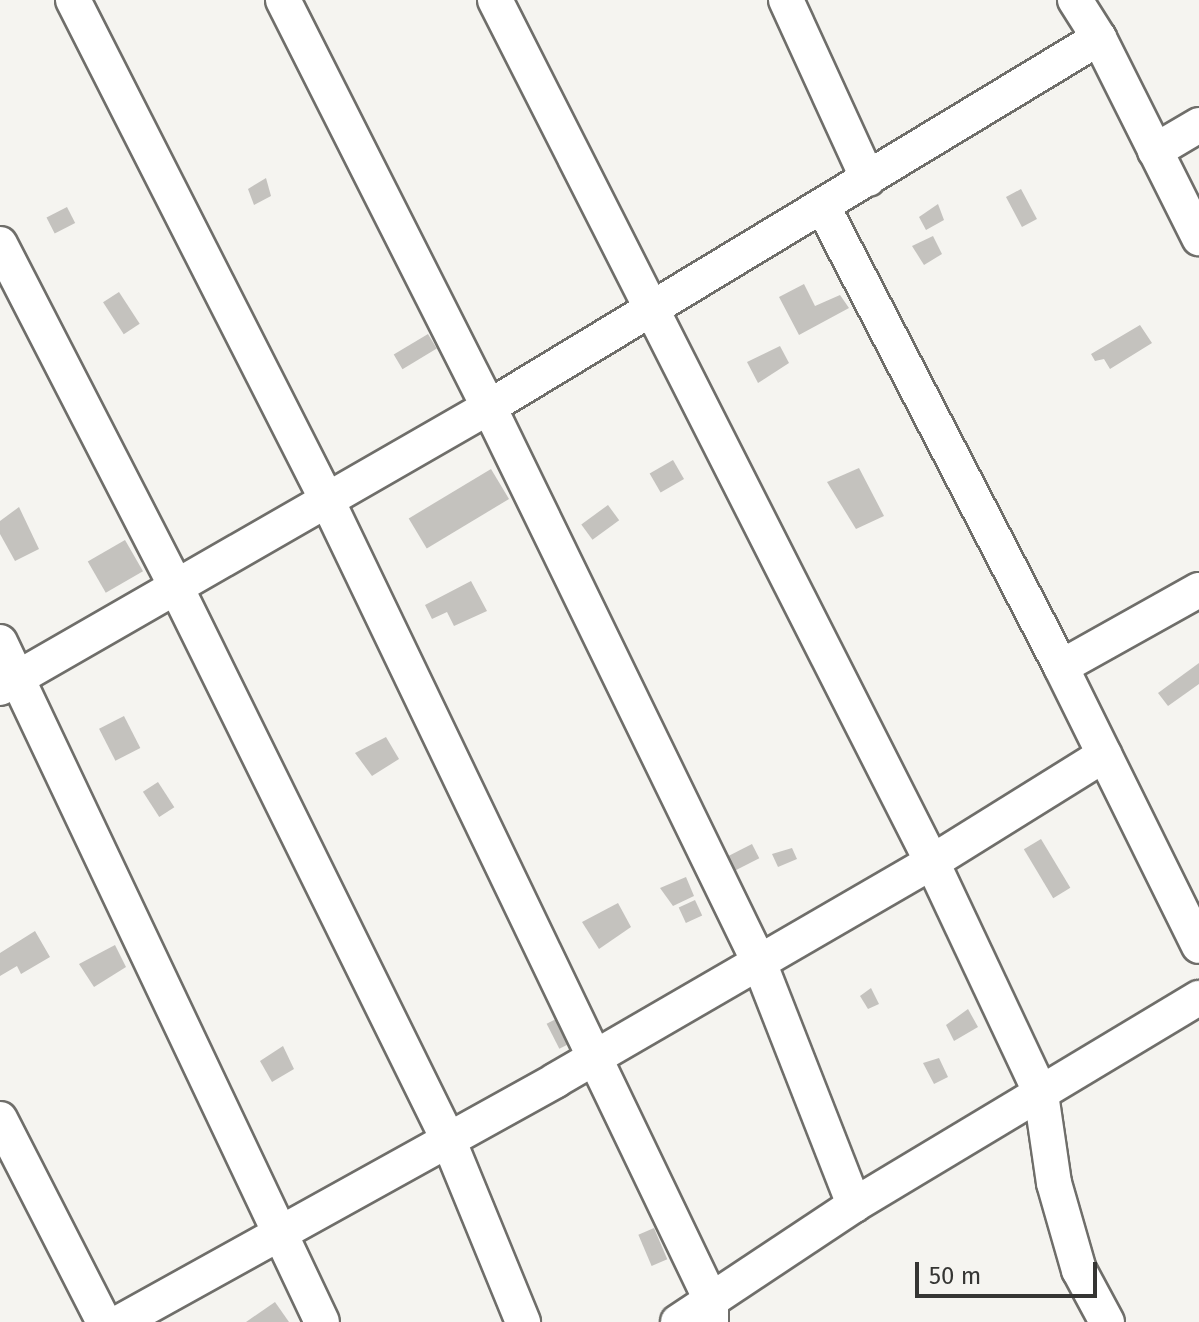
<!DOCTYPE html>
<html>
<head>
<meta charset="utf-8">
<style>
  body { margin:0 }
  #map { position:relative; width:1199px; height:1322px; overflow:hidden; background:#f5f4f0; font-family:"Fira Sans",sans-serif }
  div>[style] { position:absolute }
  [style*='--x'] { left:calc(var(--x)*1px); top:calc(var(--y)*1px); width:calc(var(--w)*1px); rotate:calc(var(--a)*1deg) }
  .building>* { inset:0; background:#c4c2be; transform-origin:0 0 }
  .roads { filter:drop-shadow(2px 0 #6f6e6a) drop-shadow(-2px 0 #6f6e6a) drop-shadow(0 2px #6f6e6a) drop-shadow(0 -2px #6f6e6a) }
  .minor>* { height:34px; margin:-17px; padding:0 17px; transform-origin:17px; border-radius:17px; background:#fff }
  span { translate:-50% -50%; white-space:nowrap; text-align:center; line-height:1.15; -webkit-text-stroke:8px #f5f4f0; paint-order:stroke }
  .scale { position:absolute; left:915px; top:1262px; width:182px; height:36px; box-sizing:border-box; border:4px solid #353533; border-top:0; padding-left:10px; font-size:24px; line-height:28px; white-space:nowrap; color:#353533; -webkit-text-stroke:6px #f5f4f0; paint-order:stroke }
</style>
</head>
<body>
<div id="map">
  <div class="building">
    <div style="clip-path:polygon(266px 178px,271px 196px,254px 205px,248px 189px)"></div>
    <div style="left:1021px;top:189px;width:34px;height:17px;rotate:62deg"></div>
    <div style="clip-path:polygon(938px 204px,944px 220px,926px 230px,919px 217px)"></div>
    <div style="left:67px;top:207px;width:18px;height:23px;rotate:63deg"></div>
    <div style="clip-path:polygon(933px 236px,942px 254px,924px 265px,912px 246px)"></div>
    <div style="clip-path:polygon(804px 284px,815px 306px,840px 295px,849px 308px,799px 335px,779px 297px)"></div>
    <div style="left:119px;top:292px;width:38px;height:19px;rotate:57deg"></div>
    <div style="clip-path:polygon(1140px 325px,1152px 343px,1110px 369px,1104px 359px,1095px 361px,1091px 354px)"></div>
    <div style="left:428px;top:334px;width:17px;height:40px;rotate:59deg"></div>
    <div style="clip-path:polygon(780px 346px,789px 363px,758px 383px,747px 362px)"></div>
    <div style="left:673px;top:460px;width:22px;height:27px;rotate:60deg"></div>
    <div style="clip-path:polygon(859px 468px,884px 516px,856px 529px,827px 482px)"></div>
    <div style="left:491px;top:469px;width:35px;height:96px;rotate:59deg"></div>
    <div style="left:608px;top:505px;width:19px;height:33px;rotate:54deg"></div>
    <div style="clip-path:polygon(19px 507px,39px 549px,15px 561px,0 534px,0 521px)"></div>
    <div style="left:125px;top:540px;width:36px;height:43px;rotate:60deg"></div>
    <div style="clip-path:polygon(471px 581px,487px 611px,454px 626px,447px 612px,432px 619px,425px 605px)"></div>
    <div style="clip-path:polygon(1199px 663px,1199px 684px,1168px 706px,1158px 693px)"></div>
    <div style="left:124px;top:716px;width:36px;height:28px;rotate:63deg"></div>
    <div style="clip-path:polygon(386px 737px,399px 759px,372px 776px,355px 753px)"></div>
    <div style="left:158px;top:782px;width:30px;height:18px;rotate:57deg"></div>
    <div style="left:1041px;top:839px;width:57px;height:20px;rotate:59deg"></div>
    <div style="left:752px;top:844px;width:16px;height:27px;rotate:63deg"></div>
    <div style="clip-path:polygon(792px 848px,797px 859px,778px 867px,772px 854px)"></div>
    <div style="clip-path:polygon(686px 877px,694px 896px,673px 906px,660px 888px)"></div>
    <div style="left:695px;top:900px;width:17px;height:18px;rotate:65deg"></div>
    <div style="clip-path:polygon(618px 903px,631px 927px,599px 949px,582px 922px)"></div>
    <div style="clip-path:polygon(35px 931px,50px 957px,21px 974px,17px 966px,0 976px,0 953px)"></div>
    <div style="clip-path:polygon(115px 945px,126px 967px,94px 987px,79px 964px)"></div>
    <div style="clip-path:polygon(871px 988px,879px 1004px,868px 1009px,860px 996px)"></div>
    <div style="clip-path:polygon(968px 1009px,978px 1027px,954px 1041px,946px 1025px)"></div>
    <div style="left:560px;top:1017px;width:28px;height:15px;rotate:63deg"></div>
    <div style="clip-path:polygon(283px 1046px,294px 1069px,272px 1082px,260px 1061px)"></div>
    <div style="clip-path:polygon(939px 1058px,948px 1077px,934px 1084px,923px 1063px)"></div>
    <div style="left:654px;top:1228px;width:34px;height:17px;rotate:67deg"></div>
    <div style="clip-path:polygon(275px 1302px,289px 1322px,246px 1322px)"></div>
  </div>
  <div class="roads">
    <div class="minor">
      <div style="--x:73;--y:0;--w:561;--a:63.07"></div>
      <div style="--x:327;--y:500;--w:887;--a:64.36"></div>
      <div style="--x:711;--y:1300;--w:22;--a:90"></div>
      <div style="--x:283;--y:0;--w:456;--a:63.2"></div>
      <div style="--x:489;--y:407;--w:617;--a:64.06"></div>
      <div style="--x:759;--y:962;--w:261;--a:68.6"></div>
      <div style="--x:495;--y:0;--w:966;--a:63.12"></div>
      <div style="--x:932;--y:862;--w:256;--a:64.8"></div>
      <div style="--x:1041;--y:1094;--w:90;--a:81.7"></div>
      <div style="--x:1054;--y:1183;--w:91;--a:74"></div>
      <div style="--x:1079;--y:1270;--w:59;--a:61.7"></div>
      <div style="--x:786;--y:0;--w:197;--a:65.4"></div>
      <div style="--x:1075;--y:0;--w:45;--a:57.7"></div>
      <div style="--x:1099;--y:38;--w:224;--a:63.4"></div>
      <div style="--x:1155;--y:151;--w:51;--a:-30.6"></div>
      <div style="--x:823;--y:207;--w:518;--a:62.64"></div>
      <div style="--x:1061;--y:667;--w:311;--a:63.7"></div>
      <div style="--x:0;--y:244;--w:386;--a:62.8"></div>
      <div style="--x:176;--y:587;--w:615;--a:63.77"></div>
      <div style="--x:448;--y:1139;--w:198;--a:67.7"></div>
      <div style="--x:0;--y:642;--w:752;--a:64.66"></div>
      <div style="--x:1061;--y:667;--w:158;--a:-29.2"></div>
      <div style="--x:0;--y:688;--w:564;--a:-29.88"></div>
      <div style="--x:489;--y:407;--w:713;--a:-31.17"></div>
      <div style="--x:0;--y:1119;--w:228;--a:62.9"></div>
      <div style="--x:120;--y:1322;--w:499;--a:-29"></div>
      <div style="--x:556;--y:1080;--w:435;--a:-30.1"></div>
      <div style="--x:932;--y:862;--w:203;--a:-31.9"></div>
      <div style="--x:678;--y:1322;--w:211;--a:-33.6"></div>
      <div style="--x:854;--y:1205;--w:402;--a:-31"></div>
    </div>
  </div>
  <div class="scale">50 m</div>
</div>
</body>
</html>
